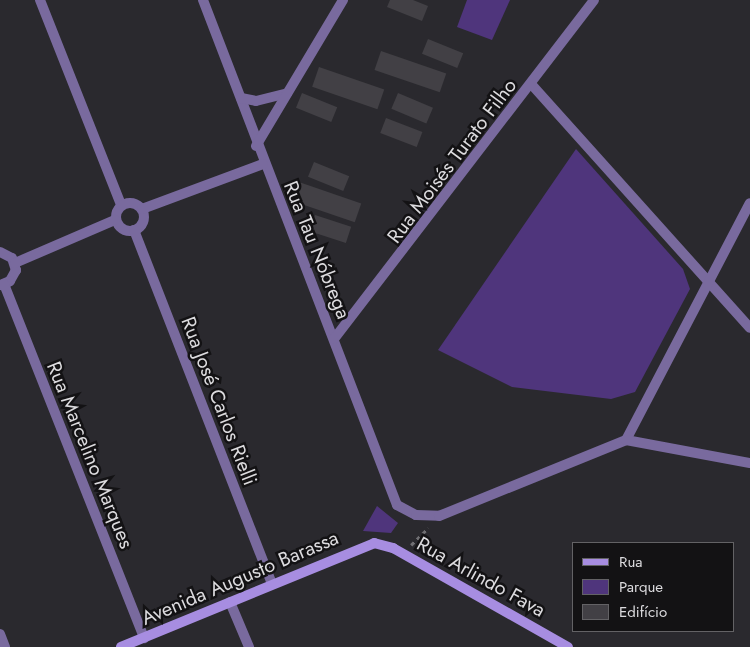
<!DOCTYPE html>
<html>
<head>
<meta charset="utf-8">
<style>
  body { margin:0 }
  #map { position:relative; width:750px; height:647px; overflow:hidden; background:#2a292e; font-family:Jost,sans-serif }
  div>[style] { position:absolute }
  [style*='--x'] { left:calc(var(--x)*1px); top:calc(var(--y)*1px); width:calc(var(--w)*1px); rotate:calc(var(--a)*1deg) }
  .green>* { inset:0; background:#4f357c }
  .building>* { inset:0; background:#424045; transform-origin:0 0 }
  .path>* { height:2.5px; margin-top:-1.25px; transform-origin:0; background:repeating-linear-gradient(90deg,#706f73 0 4px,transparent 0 8px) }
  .street>* { height:10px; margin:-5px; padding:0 5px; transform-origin:5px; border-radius:5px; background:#796a9e }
  .street>.ring { margin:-5px; padding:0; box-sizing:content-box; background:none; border:10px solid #796a9e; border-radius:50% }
  .secondary>* { height:10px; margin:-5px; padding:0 5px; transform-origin:5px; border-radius:5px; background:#a78de1 }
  span { translate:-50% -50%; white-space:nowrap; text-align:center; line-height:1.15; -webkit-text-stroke:5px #131214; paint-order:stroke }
  .street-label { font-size:20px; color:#dcdbde }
  .legend { position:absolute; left:572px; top:542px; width:162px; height:90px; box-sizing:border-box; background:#131214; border:1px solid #636265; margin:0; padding:6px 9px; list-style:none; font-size:15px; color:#dcdbde }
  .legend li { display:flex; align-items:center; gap:10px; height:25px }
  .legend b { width:25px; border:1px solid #636265 }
</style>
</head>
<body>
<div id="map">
  <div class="green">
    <div style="clip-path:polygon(467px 0,510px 0,492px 40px,457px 27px)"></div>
    <div style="clip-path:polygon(576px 149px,683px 269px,690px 289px,635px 392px,611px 399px,512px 387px,438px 350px)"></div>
    <div style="clip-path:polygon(377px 506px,398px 523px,391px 533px,363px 531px)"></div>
  </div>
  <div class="building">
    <div style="clip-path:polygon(390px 0,413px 0,428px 6px,422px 21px,387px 7px)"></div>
    <div style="left:428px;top:39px;width:38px;height:16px;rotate:22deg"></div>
    <div style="left:381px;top:51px;width:69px;height:20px;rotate:19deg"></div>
    <div style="left:319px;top:67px;width:69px;height:21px;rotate:19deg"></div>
    <div style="left:302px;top:93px;width:38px;height:16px;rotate:22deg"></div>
    <div style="left:398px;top:93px;width:38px;height:17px;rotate:23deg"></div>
    <div style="left:386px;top:118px;width:39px;height:16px;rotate:21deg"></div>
    <div style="left:314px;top:162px;width:38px;height:16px;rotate:22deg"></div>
    <div style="left:296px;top:181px;width:69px;height:20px;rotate:19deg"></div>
    <div style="left:315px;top:215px;width:38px;height:17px;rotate:18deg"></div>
  </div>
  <div class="path">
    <div style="--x:411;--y:545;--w:24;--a:-45"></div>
  </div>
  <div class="street">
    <div style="--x:40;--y:0;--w:220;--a:68.4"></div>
    <div style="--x:203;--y:0;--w:541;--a:68.99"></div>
    <div style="--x:397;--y:505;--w:21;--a:28"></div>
    <div style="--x:416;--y:515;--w:23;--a:2"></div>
    <div style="--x:439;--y:516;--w:202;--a:-22.1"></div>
    <div style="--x:532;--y:85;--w:326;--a:48.1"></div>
    <div style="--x:241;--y:98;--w:15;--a:11"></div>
    <div style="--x:256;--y:101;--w:32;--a:-14"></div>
    <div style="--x:256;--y:146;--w:170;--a:-59.2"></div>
    <div class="ring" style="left:116px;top:203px;width:18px;height:18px"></div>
    <div style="--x:142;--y:209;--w:129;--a:-20.4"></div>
    <div style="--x:134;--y:230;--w:380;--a:68.7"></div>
    <div style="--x:0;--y:252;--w:13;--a:27"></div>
    <div style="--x:12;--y:258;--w:13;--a:72"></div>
    <div style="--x:16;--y:270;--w:13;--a:119"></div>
    <div style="--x:10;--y:281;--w:11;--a:158"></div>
    <div style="--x:15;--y:263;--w:109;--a:-23.3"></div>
    <div style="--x:4;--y:284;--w:381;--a:68.4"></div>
    <div style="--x:334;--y:339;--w:427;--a:-52.5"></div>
    <div style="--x:626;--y:440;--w:267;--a:-62.4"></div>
    <div style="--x:626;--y:440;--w:126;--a:10.5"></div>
    <div style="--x:230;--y:602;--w:49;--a:67.1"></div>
    <div style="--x:0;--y:634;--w:14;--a:69"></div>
  </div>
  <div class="secondary">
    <div style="--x:121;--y:647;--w:274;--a:-22.3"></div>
    <div style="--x:374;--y:543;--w:20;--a:15"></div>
    <div style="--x:393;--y:548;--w:201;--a:29.5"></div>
  </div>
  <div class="street-label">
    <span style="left:452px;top:161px;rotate:-53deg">Rua Moisés Turato Filho</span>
    <span style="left:317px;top:250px;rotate:68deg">Rua Tau Nóbrega</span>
    <span style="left:219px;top:401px;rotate:69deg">Rua José Carlos Rielli</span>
    <span style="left:90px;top:455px;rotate:68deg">Rua Marcelino Marques</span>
    <span style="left:481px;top:577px;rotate:29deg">Rua Arlindo Fava</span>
    <span style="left:240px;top:578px;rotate:-23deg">Avenida Augusto Barassa</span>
  </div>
  <ul class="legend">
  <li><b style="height:6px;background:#a78de1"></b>Rua</li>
  <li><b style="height:14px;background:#4f357c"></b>Parque</li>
  <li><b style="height:14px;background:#424045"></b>Edifício</li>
  </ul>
</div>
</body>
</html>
